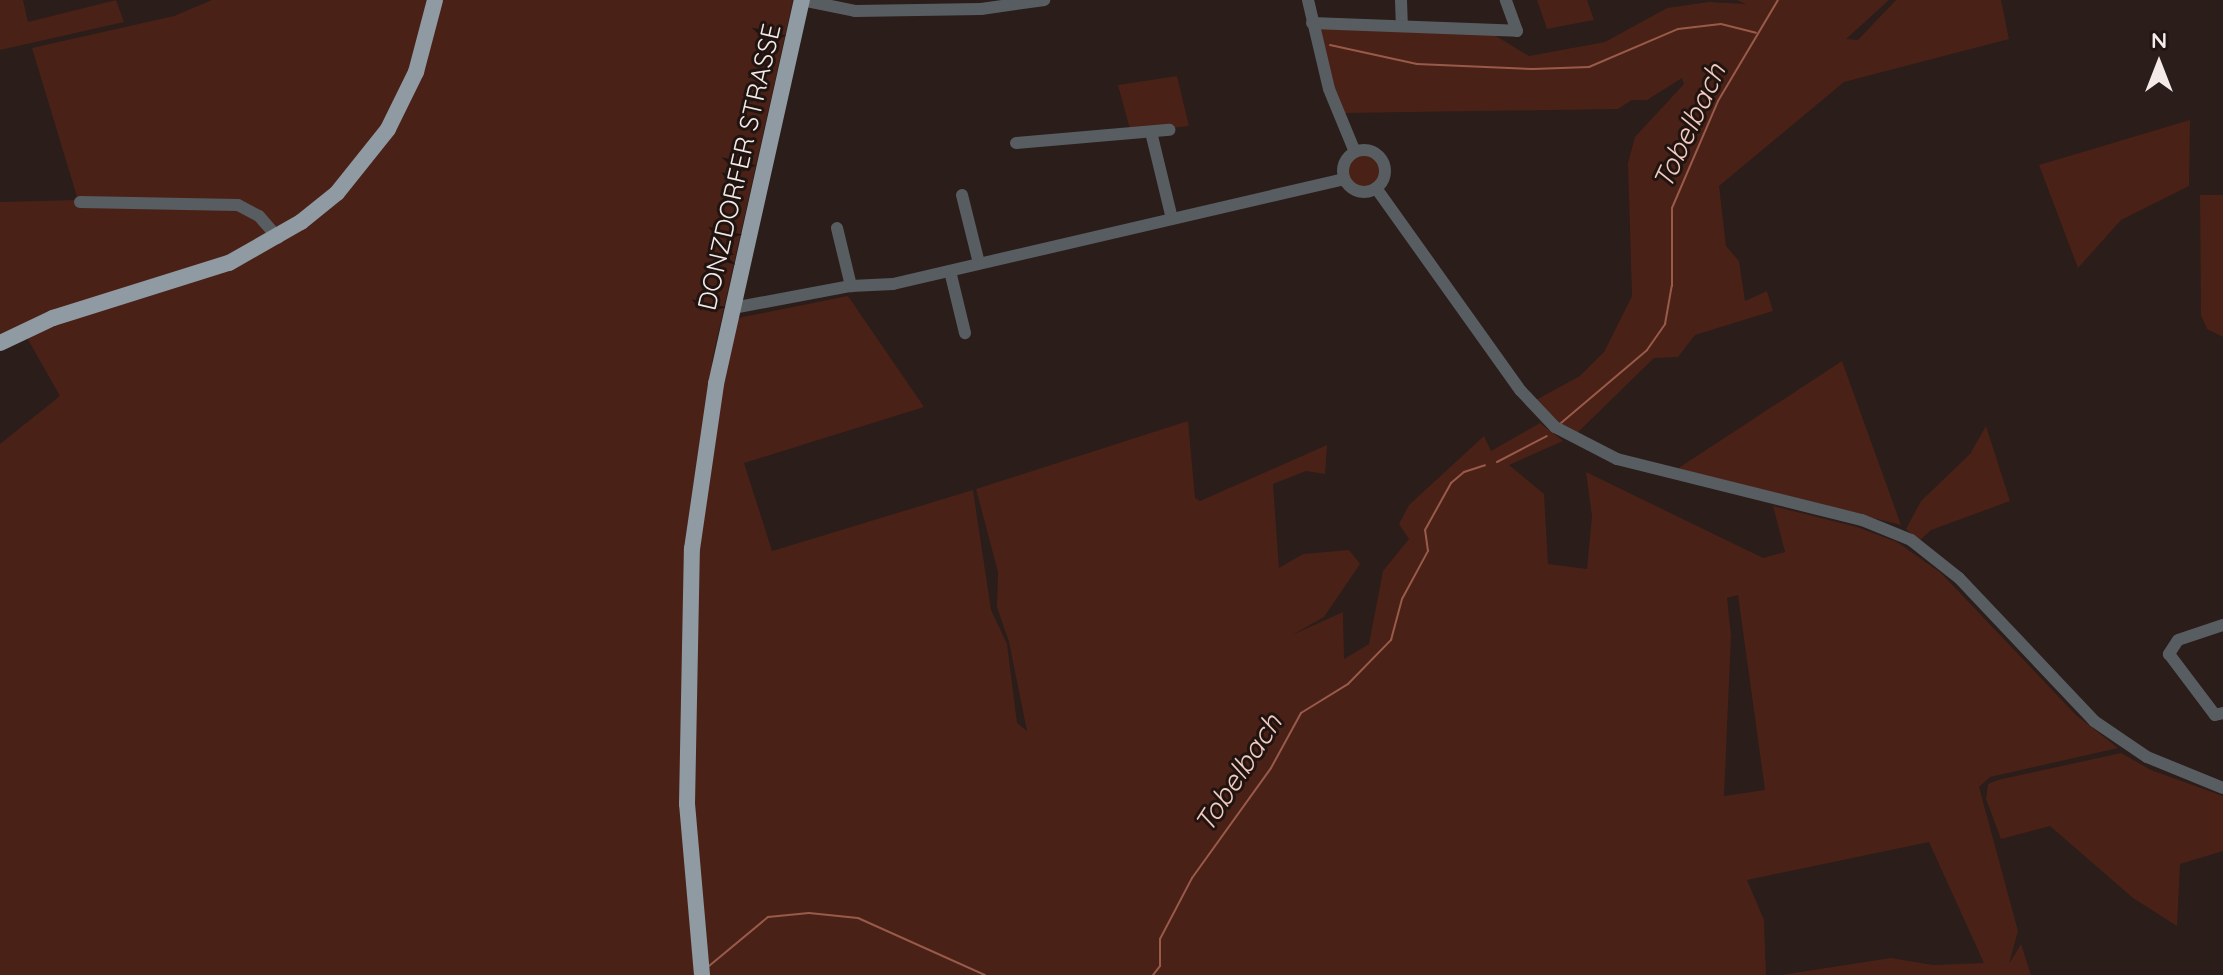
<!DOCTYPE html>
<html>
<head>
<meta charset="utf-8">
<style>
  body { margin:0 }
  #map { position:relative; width:2223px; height:975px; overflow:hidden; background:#2a1d1a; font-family:Quicksand,sans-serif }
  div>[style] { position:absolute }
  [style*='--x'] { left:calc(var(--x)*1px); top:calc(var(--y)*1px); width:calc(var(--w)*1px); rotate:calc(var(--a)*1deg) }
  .green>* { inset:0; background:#4a2117 }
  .round { border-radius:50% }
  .stream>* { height:2px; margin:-1px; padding:0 1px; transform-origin:1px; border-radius:1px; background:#995a4a }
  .minor>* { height:12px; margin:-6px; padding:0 6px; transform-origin:6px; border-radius:6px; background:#585d61 }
  .minor>.ring { margin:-6px; padding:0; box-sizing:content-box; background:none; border:12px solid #585d61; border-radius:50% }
  .major>* { height:16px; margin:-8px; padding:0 8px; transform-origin:8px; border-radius:8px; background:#8f9aa2 }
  span { translate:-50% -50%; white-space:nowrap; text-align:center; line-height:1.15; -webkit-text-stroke:6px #201411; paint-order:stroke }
  .street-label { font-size:26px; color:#f4eae8 }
  .water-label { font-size:28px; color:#f3cbc1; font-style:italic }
  .north { position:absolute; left:2119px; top:24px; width:80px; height:80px; -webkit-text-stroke:6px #201411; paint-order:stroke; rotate:0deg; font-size:22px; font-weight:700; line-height:32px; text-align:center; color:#f4eae8 }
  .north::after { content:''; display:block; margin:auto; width:28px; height:36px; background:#f4eae8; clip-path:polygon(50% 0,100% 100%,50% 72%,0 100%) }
</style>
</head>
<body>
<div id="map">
  <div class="green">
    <div style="clip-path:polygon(0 0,23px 0,28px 22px,116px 0,124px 22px,0 50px)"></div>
    <div style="clip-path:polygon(212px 0,430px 0,403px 90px,365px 154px,311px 208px,249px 250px,0 338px,0 202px,78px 200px,32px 48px,174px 16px)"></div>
    <div style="clip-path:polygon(evenodd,439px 0,793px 0,712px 361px,716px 384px,738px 318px,848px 296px,924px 407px,744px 463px,772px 551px,973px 490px,991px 610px,1007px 644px,1017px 723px,1027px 731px,1009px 642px,997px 607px,998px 572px,976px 489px,1188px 421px,1195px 498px,1200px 501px,1327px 445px,1325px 474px,1306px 471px,1273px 484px,1279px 568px,1303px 554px,1349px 550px,1360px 564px,1324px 617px,1292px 635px,1343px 612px,1344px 659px,1369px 644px,1383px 571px,1409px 539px,1399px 524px,1409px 505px,1484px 436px,1491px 451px,1540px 423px,1563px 441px,1509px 465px,1544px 494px,1548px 564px,1587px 569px,1592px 516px,1586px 472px,1763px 558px,1785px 552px,1773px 506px,1857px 527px,1897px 542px,1941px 573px,2076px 715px,2118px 748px,1990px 777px,1979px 787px,2018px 931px,2009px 964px,2021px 944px,2031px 975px,1781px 975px,1891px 958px,1933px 965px,1984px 963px,1929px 842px,1747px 880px,1764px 920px,1766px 975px,0 975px,0 444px,60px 396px,26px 336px,239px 264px,381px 147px,439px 0,1738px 595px,1765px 790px,1724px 796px,1731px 636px,1727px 598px,1738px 595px)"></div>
    <div style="clip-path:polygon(1537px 0,1587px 0,1594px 20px,1547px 29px)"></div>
    <div style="clip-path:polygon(1737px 0,1889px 0,1846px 39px,1858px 40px,1896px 0,2001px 0,2009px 39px,1844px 82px,1719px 186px,1726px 246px,1739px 261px,1745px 301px,1767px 291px,1773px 311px,1695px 335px,1678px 357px,1654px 358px,1574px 436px,1534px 401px,1580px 376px,1604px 352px,1632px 296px,1628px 163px,1635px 137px,1684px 84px,1682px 78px,1647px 100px,1632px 100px,1618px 109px,1345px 113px,1339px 110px,1318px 26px,1491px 33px,1529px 56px,1605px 42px,1667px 8px,1709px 2px,1746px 4px)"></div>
    <div style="clip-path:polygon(1177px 76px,1189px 126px,1131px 133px,1118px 85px)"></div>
    <div style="clip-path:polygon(2190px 120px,2189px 186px,2121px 220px,2078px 268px,2039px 165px)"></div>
    <div class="round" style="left:1347px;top:154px;width:34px;height:34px"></div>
    <div style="clip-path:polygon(2200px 195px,2223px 195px,2223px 337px,2207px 329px,2201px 315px)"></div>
    <div style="clip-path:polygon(1842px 361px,1901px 525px,1679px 469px,1680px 467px)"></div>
    <div style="clip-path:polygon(1986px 426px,2010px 501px,1931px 530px,1919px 541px,1906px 529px,1921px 501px,1970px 454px)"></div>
    <div style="clip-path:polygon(2121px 753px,2151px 770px,2223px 796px,2223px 851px,2180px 864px,2177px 926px,2133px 898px,2050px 826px,2001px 839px,1986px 799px,1988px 784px,1998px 780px)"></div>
  </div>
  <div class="stream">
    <div style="--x:1330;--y:45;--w:89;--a:12.3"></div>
    <div style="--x:1417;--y:64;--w:116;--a:2.5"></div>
    <div style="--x:1533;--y:69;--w:56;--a:-2"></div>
    <div style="--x:1589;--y:67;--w:97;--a:-23.1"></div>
    <div style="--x:1678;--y:29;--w:43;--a:-6.6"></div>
    <div style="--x:1721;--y:24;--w:36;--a:14"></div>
    <div style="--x:1561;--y:423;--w:113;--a:-40.3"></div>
    <div style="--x:1647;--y:350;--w:32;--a:-55"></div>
    <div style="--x:1665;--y:324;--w:39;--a:-80"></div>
    <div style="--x:1672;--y:286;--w:78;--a:-90"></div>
    <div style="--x:1672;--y:208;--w:116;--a:-66.7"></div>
    <div style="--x:1718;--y:101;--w:117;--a:-59.3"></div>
    <div style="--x:1497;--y:462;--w:56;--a:-27.5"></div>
    <div style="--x:709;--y:966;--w:77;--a:-39.7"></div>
    <div style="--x:768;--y:917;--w:41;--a:-5.6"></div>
    <div style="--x:809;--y:913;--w:49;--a:5.8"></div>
    <div style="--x:858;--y:918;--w:139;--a:24.2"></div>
    <div style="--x:1153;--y:975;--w:11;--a:-52"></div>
    <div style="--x:1160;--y:966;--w:27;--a:-90"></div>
    <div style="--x:1160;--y:939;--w:69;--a:-62.3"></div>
    <div style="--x:1192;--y:878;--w:135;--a:-54.3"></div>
    <div style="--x:1271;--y:768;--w:63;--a:-61.4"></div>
    <div style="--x:1301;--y:713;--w:55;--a:-31.7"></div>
    <div style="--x:1348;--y:684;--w:62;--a:-45.7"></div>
    <div style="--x:1391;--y:640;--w:42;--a:-75"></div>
    <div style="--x:1402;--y:599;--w:55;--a:-61.6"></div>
    <div style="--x:1428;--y:551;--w:21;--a:-98"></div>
    <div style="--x:1425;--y:530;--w:54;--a:-61"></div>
    <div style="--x:1451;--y:483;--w:17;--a:-40"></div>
    <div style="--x:1464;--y:472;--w:22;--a:-18"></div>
  </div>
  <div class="minor">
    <div style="--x:802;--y:0;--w:54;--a:11.7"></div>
    <div style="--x:855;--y:11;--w:126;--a:-0.9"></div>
    <div style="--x:981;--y:9;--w:64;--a:-8.1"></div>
    <div style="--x:1308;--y:0;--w:91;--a:76.7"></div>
    <div style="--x:1329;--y:89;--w:68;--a:67.6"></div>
    <div style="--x:1401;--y:0;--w:25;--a:88"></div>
    <div style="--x:1312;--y:23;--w:205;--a:2.2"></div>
    <div style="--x:1517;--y:31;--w:33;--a:-110"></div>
    <div style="--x:1151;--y:132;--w:89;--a:76.4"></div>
    <div style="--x:1016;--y:143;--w:154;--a:-4.9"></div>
    <div class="ring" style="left:1343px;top:150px;width:30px;height:30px"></div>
    <div style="--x:1376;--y:188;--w:249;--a:54.5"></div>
    <div style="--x:1521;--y:391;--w:50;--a:46.6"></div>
    <div style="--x:1555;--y:427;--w:70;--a:27.3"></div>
    <div style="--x:1617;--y:459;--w:252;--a:14"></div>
    <div style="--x:1862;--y:520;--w:53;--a:22.2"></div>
    <div style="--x:1911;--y:540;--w:61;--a:38.4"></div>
    <div style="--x:1959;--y:578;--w:197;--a:46.6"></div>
    <div style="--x:2094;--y:721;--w:64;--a:34.2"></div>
    <div style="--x:2147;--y:757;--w:82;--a:22.2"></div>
    <div style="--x:962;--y:195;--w:70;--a:76"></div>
    <div style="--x:80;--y:202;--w:158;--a:1.1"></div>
    <div style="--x:238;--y:205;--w:24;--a:28"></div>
    <div style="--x:259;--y:216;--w:29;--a:49"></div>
    <div style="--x:837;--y:228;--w:60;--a:76.4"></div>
    <div style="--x:950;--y:271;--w:64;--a:76.4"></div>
    <div style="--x:733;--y:308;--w:120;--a:-10.6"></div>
    <div style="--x:851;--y:286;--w:42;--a:-2.7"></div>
    <div style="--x:893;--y:284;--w:463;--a:-13.1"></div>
    <div style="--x:2223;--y:625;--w:47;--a:161.6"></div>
    <div style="--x:2178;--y:640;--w:17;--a:123"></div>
    <div style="--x:2169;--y:654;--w:76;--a:53"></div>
    <div style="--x:2215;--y:715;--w:8;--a:-14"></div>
  </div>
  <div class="major">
    <div style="--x:0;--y:343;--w:59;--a:-25.3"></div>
    <div style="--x:53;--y:318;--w:184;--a:-17.4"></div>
    <div style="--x:229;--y:263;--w:83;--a:-29.7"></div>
    <div style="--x:301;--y:222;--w:46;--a:-38.9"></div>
    <div style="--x:337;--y:193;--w:82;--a:-51.4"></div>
    <div style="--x:388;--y:129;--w:64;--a:-63.8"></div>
    <div style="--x:416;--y:72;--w:74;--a:-75.2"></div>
    <div style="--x:702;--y:975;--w:172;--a:-95"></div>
    <div style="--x:687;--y:804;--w:255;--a:-88.9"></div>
    <div style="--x:692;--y:549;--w:167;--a:-81.7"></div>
    <div style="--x:716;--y:384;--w:394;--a:-77.4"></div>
  </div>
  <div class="street-label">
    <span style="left:739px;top:167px;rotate:-77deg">DONZDORFER STRASSE</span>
  </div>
  <div class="water-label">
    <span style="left:1689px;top:126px;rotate:-65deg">Tobelbach</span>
    <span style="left:1238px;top:773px;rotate:-57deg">Tobelbach</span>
  </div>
  <div class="north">N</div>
</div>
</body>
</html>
